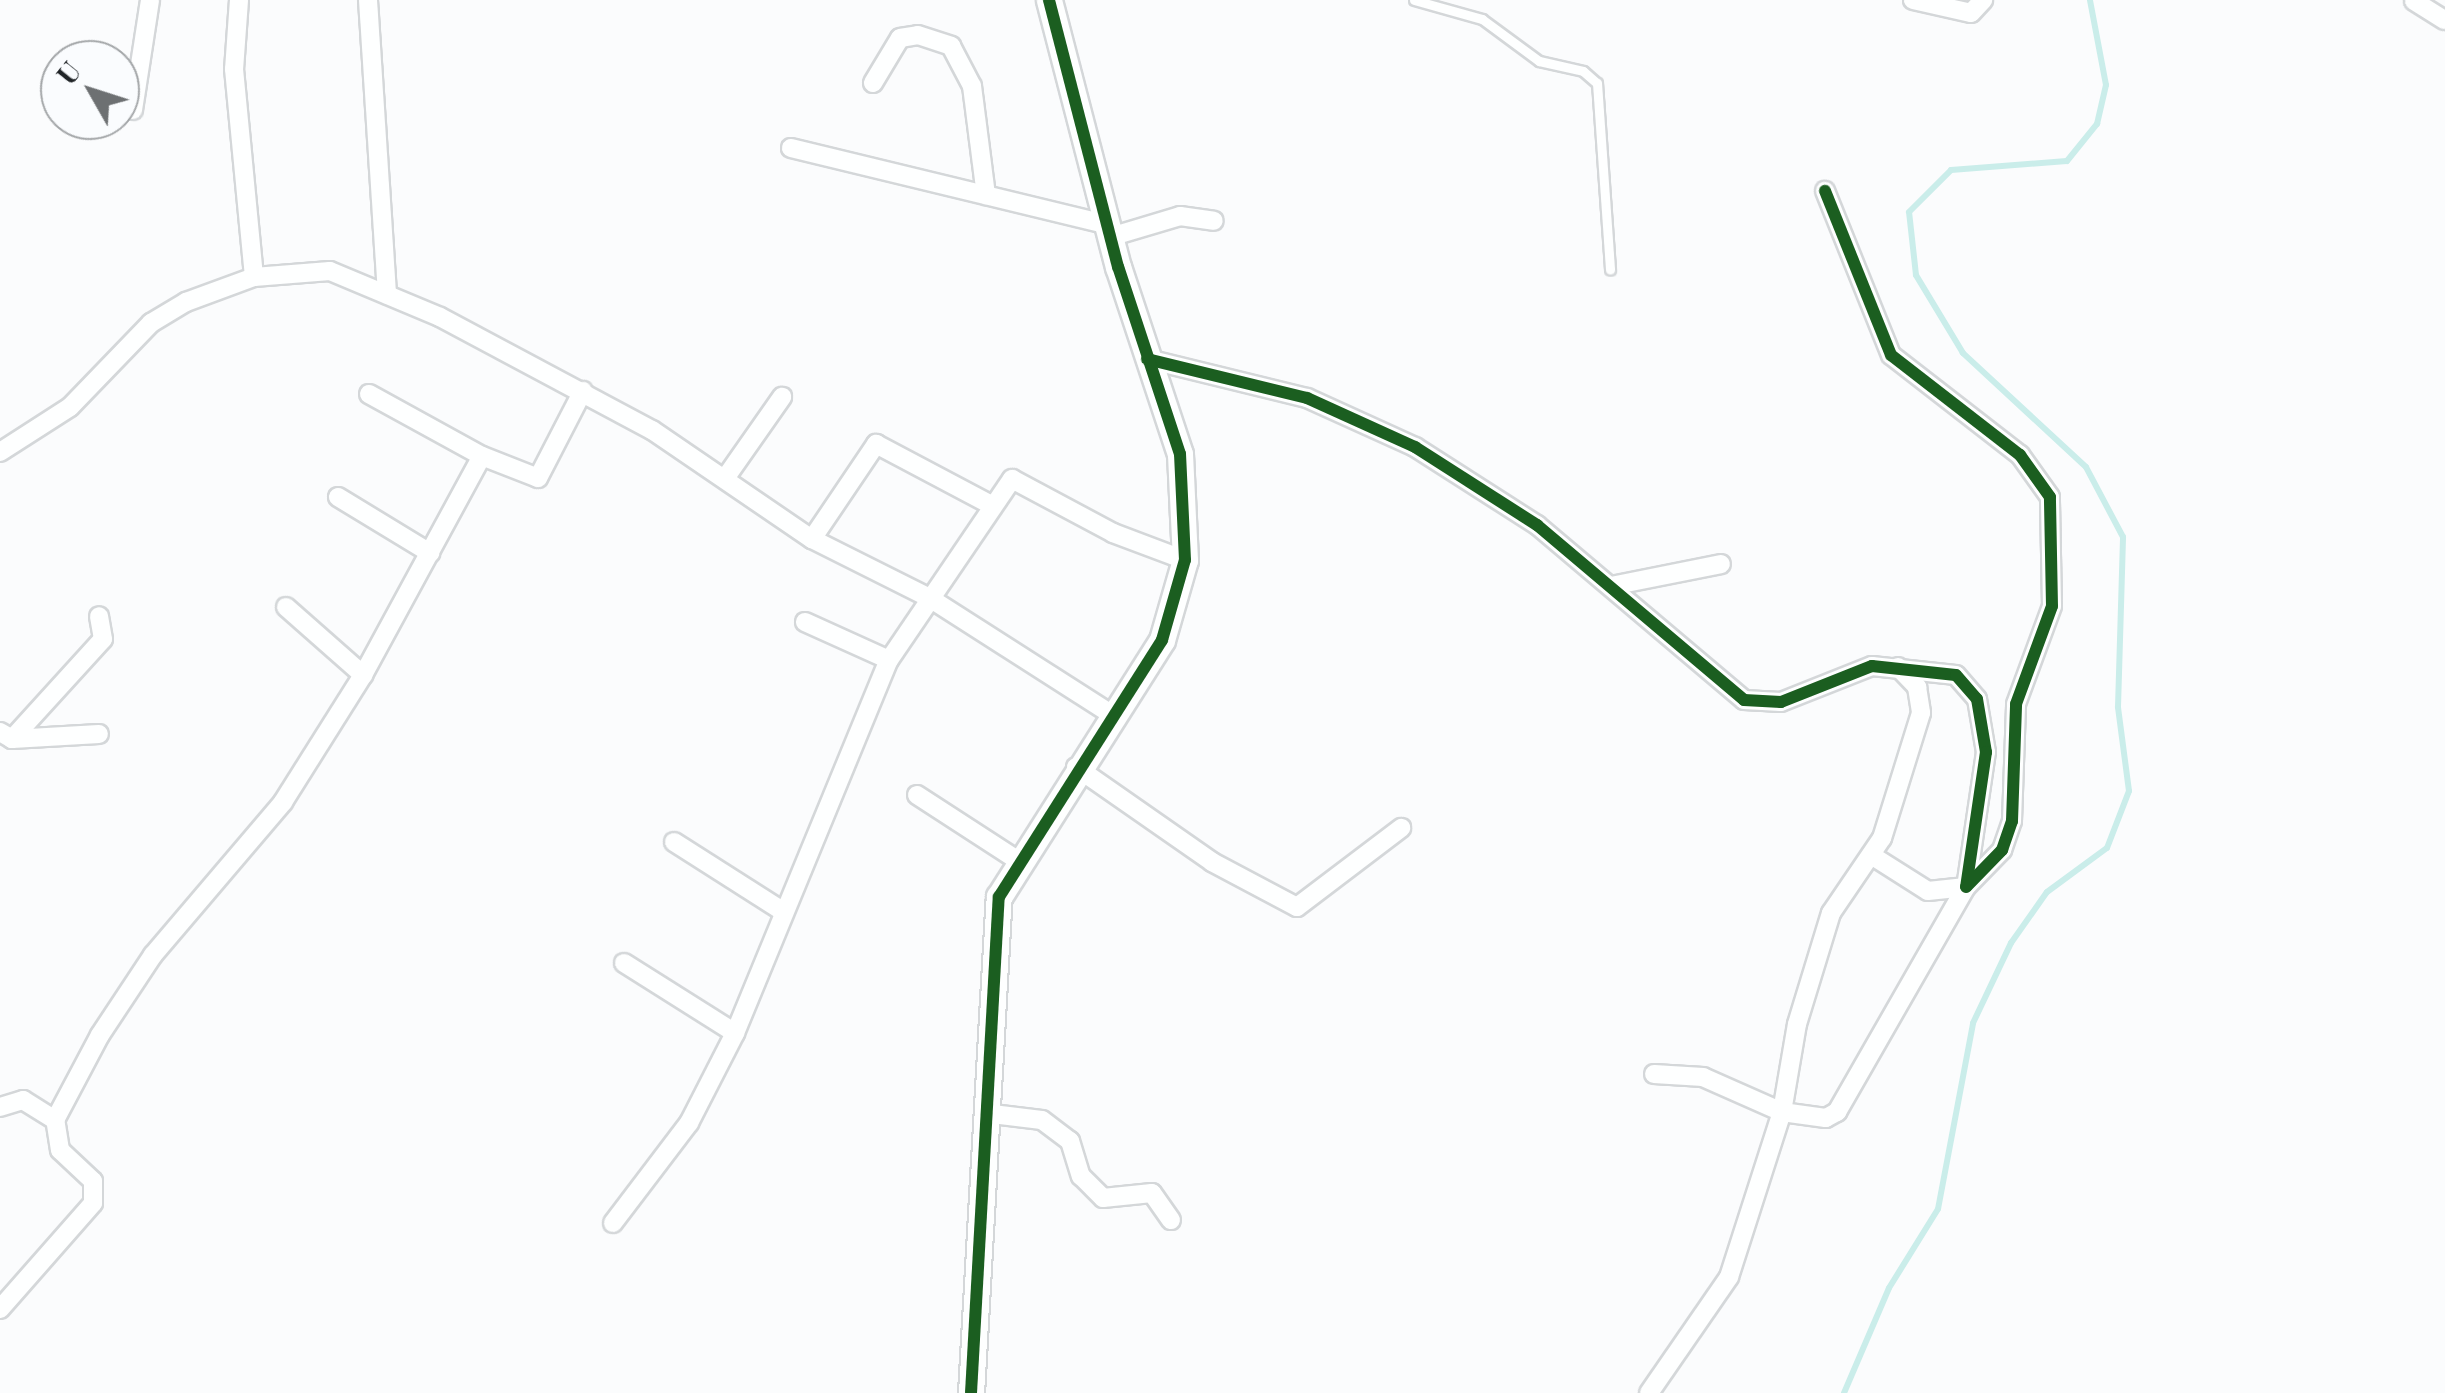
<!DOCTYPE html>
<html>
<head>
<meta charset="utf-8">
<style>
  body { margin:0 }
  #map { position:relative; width:2445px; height:1393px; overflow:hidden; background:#fbfcfd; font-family:"Playfair Display",serif }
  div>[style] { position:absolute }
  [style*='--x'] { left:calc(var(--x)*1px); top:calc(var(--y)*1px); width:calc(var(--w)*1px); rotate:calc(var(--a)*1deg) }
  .stream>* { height:6px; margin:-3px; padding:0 3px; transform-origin:3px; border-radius:3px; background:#caedea }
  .roads { filter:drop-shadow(2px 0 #d4d7d9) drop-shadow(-2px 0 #d4d7d9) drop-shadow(0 2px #d4d7d9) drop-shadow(0 -2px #d4d7d9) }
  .lane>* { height:9px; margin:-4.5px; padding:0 4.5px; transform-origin:4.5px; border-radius:4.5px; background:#feffff }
  .street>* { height:18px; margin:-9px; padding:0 9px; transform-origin:9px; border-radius:9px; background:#feffff }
  .secondary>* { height:25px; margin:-12.5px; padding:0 12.5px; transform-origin:12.5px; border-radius:12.5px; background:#feffff }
  .cycleway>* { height:12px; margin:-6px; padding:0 6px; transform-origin:6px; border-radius:6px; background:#1b5e20 }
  span { translate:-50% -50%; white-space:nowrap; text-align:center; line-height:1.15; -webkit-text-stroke:8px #fafcfe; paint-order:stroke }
  .north { position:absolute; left:40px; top:40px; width:100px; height:100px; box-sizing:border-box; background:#fafcfe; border:2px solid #a3a6a8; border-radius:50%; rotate:309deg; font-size:28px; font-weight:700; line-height:40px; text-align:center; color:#202427 }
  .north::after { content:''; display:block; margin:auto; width:35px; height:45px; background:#6d7072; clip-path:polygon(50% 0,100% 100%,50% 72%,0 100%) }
</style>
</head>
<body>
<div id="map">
  <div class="stream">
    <div style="--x:1844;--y:1393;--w:114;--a:-66.8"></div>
    <div style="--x:1889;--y:1288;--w:93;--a:-58.2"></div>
    <div style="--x:1938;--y:1209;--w:189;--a:-79.3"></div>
    <div style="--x:1973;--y:1023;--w:89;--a:-64.6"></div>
    <div style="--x:2011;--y:943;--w:62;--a:-54.8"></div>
    <div style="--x:2047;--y:892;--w:74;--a:-36.3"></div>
    <div style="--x:2107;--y:848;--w:61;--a:-68.9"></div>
    <div style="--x:2129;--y:791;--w:85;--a:-97.5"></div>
    <div style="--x:2118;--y:707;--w:170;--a:-88.3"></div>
    <div style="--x:2123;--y:537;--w:79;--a:-117.9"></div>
    <div style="--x:2086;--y:467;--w:168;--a:-137.2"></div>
    <div style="--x:1963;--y:353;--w:91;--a:-121.1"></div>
    <div style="--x:1916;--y:275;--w:63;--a:-96.3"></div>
    <div style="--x:1909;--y:212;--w:59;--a:-45"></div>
    <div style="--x:1951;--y:170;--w:116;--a:-4.4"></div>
    <div style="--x:2067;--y:161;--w:48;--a:-51"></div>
    <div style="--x:2097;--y:124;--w:40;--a:-77"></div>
    <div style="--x:2106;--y:85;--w:86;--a:-100.7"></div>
  </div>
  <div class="roads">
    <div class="lane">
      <div style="--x:1414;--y:0;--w:71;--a:15.6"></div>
      <div style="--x:1482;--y:19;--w:71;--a:36.4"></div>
      <div style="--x:1539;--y:61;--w:45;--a:12.8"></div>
      <div style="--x:1583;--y:71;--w:18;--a:41"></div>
      <div style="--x:1597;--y:83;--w:187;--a:86"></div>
    </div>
    <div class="street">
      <div style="--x:239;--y:0;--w:69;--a:94.1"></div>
      <div style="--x:234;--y:69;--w:209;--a:84.5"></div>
      <div style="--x:368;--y:0;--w:295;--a:86.3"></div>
      <div style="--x:1913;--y:0;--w:59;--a:12.6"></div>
      <div style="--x:1971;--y:13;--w:18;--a:-47"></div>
      <div style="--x:2414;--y:1;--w:36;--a:32"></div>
      <div style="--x:873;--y:83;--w:52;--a:-59"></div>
      <div style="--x:900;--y:38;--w:18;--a:-9"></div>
      <div style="--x:918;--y:35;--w:35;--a:18"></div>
      <div style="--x:951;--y:46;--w:45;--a:62.3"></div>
      <div style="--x:972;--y:86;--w:110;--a:82.7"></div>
      <div style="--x:133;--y:110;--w:111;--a:-81.2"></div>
      <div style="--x:791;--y:148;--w:324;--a:13.6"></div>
      <div style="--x:1110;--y:237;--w:73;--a:-16.7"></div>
      <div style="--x:1180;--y:216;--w:34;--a:8"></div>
      <div style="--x:1147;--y:359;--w:165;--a:13.7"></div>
      <div style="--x:1307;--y:398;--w:119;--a:24.4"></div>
      <div style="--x:1415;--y:447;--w:145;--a:32.6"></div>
      <div style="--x:1537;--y:525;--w:271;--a:40.2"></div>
      <div style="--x:1744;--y:700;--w:37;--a:3"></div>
      <div style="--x:1781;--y:702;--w:98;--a:-21.6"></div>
      <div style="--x:1872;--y:666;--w:84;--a:6.1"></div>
      <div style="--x:1956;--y:675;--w:32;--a:49"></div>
      <div style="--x:1977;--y:699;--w:54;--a:80.4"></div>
      <div style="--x:1986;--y:752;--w:136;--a:98.4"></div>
      <div style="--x:1966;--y:887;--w:52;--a:-45.8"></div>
      <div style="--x:2002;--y:850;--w:31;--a:-71"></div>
      <div style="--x:2012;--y:821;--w:117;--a:-88"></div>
      <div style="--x:2016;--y:704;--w:104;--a:-69.8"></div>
      <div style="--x:2052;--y:606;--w:109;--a:-91.1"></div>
      <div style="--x:2050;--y:497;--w:52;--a:-125.5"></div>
      <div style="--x:2020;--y:455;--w:163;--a:-142.2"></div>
      <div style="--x:1891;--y:355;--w:177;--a:-111.9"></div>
      <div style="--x:369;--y:394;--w:129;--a:28.8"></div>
      <div style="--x:0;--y:452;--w:83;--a:-32.7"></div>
      <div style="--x:70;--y:407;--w:117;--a:-46"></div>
      <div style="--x:151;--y:323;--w:41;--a:-31"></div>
      <div style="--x:186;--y:302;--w:72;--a:-20.2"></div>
      <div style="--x:254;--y:277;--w:76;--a:-4.5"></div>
      <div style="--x:330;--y:271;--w:119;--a:22.7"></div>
      <div style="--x:440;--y:317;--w:240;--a:28.1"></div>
      <div style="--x:652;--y:430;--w:194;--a:34.3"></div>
      <div style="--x:812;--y:539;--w:130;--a:26.6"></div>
      <div style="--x:928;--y:597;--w:221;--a:32.6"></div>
      <div style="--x:726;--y:477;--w:98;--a:-55"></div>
      <div style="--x:338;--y:497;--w:108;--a:31.3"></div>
      <div style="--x:812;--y:539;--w:115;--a:-56"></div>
      <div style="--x:876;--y:444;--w:132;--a:27.9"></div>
      <div style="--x:1611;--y:586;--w:112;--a:-11.3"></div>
      <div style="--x:286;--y:607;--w:103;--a:41.4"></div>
      <div style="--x:805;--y:622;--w:92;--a:24.3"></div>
      <div style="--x:1898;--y:667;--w:28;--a:46"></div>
      <div style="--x:1917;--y:687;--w:26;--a:81"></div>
      <div style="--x:1921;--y:713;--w:131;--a:107.3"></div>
      <div style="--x:1882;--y:838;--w:91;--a:124.2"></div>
      <div style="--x:1831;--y:913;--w:116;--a:107"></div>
      <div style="--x:1797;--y:1024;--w:89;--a:99.7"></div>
      <div style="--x:1782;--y:1112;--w:44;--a:7.8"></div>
      <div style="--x:1826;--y:1118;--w:13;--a:-29"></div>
      <div style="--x:1837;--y:1112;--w:259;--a:-60.2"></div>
      <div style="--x:0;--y:732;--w:14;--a:30"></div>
      <div style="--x:12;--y:739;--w:87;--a:-3.3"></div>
      <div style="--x:12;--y:739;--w:135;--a:-47.7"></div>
      <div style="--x:103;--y:639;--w:23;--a:-100"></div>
      <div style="--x:1076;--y:767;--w:166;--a:34.9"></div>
      <div style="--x:1212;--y:862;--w:96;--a:27.9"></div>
      <div style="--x:1297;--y:907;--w:131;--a:-37.2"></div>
      <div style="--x:917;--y:795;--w:119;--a:33"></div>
      <div style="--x:674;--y:842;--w:130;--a:32.5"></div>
      <div style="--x:1871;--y:855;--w:67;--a:32.3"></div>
      <div style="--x:1928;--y:891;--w:38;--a:-6"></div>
      <div style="--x:624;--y:963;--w:131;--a:32.2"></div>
      <div style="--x:0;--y:1107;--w:24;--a:-17"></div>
      <div style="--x:23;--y:1100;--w:38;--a:32"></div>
      <div style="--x:984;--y:1113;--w:58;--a:6.9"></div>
      <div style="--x:1042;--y:1120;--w:35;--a:37"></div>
      <div style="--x:1070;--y:1141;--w:37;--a:73"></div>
      <div style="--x:1081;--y:1176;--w:31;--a:45"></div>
      <div style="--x:1103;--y:1198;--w:49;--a:-5.8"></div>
      <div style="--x:1152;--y:1193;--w:33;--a:55"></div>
      <div style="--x:613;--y:1223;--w:126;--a:-52.8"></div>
      <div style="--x:689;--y:1123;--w:101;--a:-62.9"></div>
      <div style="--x:735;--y:1033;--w:404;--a:-67.6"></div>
      <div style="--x:889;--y:660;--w:219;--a:-55.8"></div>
      <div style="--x:1012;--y:479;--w:115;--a:28.1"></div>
      <div style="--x:1113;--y:533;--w:77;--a:20.6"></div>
      <div style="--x:0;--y:1309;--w:141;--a:-48.7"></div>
      <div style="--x:93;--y:1203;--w:22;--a:-90"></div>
      <div style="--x:93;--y:1181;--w:45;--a:-136.8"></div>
      <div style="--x:60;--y:1150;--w:30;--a:-99"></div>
      <div style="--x:55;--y:1120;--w:96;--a:-62.1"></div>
      <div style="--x:100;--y:1035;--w:96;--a:-56.5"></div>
      <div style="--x:153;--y:955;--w:201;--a:-49.6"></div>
      <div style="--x:283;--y:802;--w:150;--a:-57.8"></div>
      <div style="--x:363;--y:675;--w:249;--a:-61.5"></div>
      <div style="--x:482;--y:456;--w:60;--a:21.4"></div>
      <div style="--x:538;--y:478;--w:98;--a:-62.7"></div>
      <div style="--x:1649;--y:1393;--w:141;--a:-55.4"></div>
      <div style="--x:1729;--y:1277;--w:173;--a:-72.2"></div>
      <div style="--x:1782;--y:1112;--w:86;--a:-156.1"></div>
      <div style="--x:1703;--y:1077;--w:49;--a:-176.5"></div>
    </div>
    <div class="secondary">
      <div style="--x:971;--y:1393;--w:497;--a:-86.8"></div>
      <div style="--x:999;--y:897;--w:304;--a:-57.6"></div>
      <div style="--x:1162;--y:640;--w:83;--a:-74"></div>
      <div style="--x:1185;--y:560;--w:106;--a:-92.7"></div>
      <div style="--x:1180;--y:454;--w:197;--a:-108.3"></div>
      <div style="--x:1118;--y:267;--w:276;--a:-104.5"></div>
    </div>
  </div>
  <div class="cycleway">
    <div style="--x:1147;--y:359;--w:165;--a:13.7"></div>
    <div style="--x:1307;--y:398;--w:119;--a:24.4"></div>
    <div style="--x:1415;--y:447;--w:145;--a:32.6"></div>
    <div style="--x:1537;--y:525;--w:271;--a:40.2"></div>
    <div style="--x:1744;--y:700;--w:37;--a:3"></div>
    <div style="--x:1781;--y:702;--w:98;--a:-21.6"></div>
    <div style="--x:1872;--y:666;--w:84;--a:6.1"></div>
    <div style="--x:1956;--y:675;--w:32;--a:49"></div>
    <div style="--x:1977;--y:699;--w:54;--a:80.4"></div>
    <div style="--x:1986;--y:752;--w:136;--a:98.4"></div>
    <div style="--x:1966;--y:887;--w:52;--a:-45.8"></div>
    <div style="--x:2002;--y:850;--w:31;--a:-71"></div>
    <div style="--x:2012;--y:821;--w:117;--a:-88"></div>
    <div style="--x:2016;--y:704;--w:104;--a:-69.8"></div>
    <div style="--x:2052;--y:606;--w:109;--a:-91.1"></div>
    <div style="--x:2050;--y:497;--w:52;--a:-125.5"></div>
    <div style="--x:2020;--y:455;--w:163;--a:-142.2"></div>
    <div style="--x:1891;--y:355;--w:177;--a:-111.9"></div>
    <div style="--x:971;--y:1393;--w:497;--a:-86.8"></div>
    <div style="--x:999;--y:897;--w:304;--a:-57.6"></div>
    <div style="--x:1162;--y:640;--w:83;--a:-74"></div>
    <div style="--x:1185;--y:560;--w:106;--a:-92.7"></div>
    <div style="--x:1180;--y:454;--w:197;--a:-108.3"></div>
    <div style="--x:1118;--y:267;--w:276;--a:-104.5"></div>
  </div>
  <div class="north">U</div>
</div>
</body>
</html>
